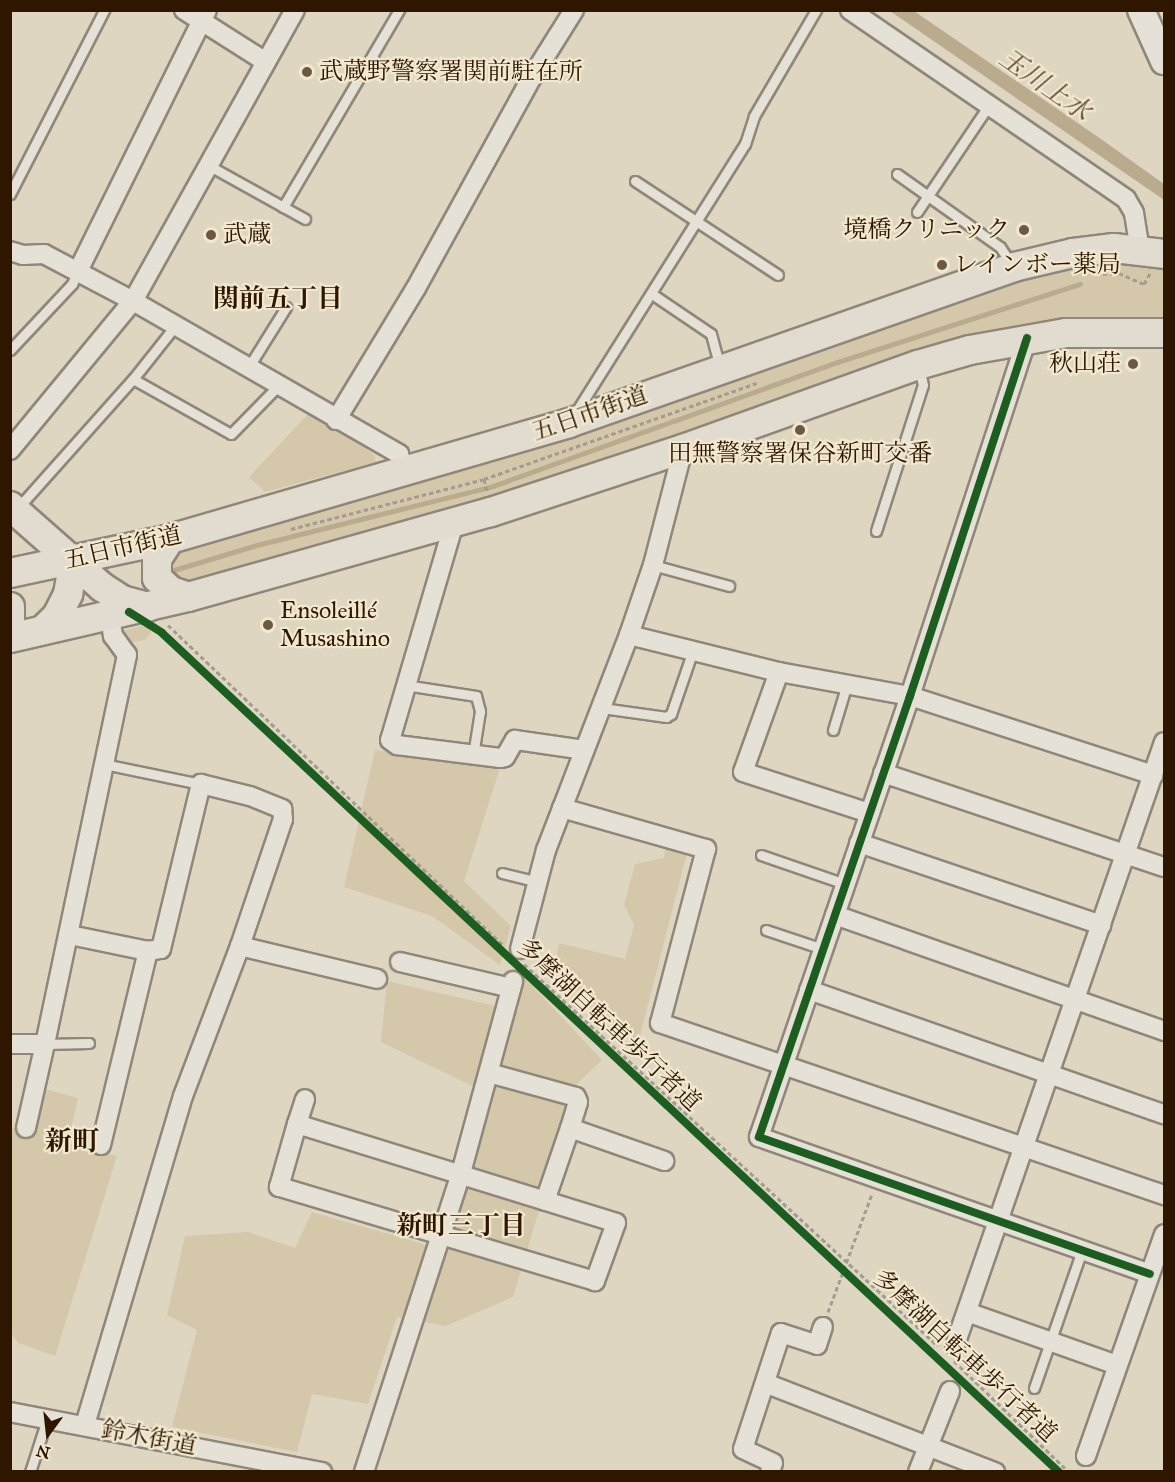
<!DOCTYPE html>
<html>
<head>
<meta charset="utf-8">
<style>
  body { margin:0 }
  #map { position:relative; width:1175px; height:1482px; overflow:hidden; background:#dfd6c2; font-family:"IM FELL Great Primer","Noto Serif JP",serif }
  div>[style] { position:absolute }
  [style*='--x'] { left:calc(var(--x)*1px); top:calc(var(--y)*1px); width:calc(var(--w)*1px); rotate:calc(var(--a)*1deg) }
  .green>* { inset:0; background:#d4c7aa }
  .water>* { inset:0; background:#bbab8e }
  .stream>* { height:4.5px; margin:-2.25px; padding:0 2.25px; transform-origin:2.25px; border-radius:2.25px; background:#bbab8e }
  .path>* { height:3px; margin-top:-1.5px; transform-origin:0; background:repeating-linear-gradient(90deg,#a29c92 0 4.5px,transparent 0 7.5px) }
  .roads { filter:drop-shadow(2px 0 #8f8779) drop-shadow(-2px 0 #8f8779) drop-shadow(0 2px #8f8779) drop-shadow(0 -2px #8f8779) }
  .service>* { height:9px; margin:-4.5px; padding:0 4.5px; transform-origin:4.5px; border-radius:4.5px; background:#e6e1d7 }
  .minor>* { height:18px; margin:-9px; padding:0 9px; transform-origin:9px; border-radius:9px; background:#e6e1d7 }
  .secondary>* { height:26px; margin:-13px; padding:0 13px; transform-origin:13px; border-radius:13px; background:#e6e1d7 }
  .primary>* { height:28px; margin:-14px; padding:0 14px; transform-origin:14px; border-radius:14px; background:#e2dcd0 }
  .cycleway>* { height:8px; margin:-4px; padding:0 4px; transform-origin:4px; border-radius:4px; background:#1b5e20 }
  .dots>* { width:16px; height:16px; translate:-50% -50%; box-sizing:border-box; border:3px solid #f2e8d0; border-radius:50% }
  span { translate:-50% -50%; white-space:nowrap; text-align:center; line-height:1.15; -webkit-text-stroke:4.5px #f2e8d0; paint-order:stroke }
  .poi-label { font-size:24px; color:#2e1600 }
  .left { translate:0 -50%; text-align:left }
  .right { translate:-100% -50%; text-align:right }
  .street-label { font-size:24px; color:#2e1600 }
  .water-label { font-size:26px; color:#604a30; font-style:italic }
  .neighbourhood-label { font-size:26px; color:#2e1600; font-weight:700 }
  .quarter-label { font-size:27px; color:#2e1600; font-weight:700 }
  .frame { position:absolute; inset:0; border:12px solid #2e1600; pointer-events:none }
  .north { position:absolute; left:18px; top:1404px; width:60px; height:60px; -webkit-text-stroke:4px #f2e8d0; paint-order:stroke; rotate:195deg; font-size:16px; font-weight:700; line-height:24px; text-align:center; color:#2e1600 }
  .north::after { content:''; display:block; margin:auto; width:21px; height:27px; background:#2e1600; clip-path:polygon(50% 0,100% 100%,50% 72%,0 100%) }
</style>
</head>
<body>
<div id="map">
  <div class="green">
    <div style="clip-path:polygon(1164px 258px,1164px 325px,1075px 323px,756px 412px,500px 496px,181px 586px,166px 566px,177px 548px,842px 341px,951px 304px,1047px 267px)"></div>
    <div style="clip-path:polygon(308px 414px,335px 425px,374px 455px,376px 462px,265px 492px,249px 477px)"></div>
    <div style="clip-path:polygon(149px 624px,151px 633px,145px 640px,127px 643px,121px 640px,121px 631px)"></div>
    <div style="clip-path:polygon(375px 750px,500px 768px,464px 881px,511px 926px,500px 965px,432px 916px,344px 887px)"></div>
    <div style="clip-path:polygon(666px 839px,688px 849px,638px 1044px,554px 969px,559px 943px,625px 959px,634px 925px,624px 905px,635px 864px,664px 858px)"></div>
    <div style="clip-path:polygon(523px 976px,602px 1060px,577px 1084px,513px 1297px,446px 1326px,397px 1317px,368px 1404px,312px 1394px,297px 1452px,172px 1427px,197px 1330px,167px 1315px,185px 1236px,248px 1232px,295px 1248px,312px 1212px,444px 1250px,489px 1094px,381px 1042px,387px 981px,518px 1011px)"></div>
    <div style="clip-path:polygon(41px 1088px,78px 1098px,68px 1143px,117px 1156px,55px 1356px,18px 1343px,11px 1333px,10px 1127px,32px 1133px)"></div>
  </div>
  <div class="water">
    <div style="clip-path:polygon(890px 11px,914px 11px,1101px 139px,1164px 184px,1164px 200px)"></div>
  </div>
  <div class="stream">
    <div style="--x:174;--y:570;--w:87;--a:-16.8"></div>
    <div style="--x:257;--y:545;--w:243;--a:-14"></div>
    <div style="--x:493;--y:486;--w:367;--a:-19.8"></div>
    <div style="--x:838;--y:362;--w:254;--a:-17.9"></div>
  </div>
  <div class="path">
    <div style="--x:1095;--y:274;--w:24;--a:-2"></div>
    <div style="--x:1119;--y:273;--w:27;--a:24"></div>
    <div style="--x:1144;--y:284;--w:13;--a:-61"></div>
    <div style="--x:484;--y:479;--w:13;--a:77"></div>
    <div style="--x:291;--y:529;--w:199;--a:-14.5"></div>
    <div style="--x:484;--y:479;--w:289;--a:-19.4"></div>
    <div style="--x:168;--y:625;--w:463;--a:43.7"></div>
    <div style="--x:524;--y:964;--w:563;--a:42.7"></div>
    <div style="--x:828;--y:1312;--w:126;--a:-69.6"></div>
    <div style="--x:954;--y:1361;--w:160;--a:44"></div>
  </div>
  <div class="roads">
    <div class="service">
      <div style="--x:208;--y:165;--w:111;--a:29.1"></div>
      <div style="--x:897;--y:174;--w:126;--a:35.3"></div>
      <div style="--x:1000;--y:247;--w:22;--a:56"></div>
      <div style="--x:635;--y:181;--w:171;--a:33.3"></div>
      <div style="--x:10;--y:194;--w:207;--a:-62.9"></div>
      <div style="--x:283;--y:207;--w:229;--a:-59.5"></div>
      <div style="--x:917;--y:212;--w:129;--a:-56.1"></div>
      <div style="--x:652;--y:294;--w:71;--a:34.1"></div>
      <div style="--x:711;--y:334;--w:34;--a:75"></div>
      <div style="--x:10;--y:350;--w:91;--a:-46.8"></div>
      <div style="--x:72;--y:284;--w:14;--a:-65"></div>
      <div style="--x:248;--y:368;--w:72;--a:-58.1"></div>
      <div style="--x:133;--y:379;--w:112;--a:29.3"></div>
      <div style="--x:231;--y:434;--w:67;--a:-45.6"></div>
      <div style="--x:576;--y:412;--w:317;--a:-57.8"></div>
      <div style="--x:745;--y:144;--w:29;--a:-72"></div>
      <div style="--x:754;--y:116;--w:123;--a:-59.7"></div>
      <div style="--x:17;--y:509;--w:174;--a:-48.3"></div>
      <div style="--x:133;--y:379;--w:68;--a:-51.6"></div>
      <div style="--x:876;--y:531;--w:153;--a:-72.2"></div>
      <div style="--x:923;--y:385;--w:18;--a:-103"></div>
      <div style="--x:653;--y:565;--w:79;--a:15.4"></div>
      <div style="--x:405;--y:685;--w:72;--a:8.8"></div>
      <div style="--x:476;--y:696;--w:16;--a:75"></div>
      <div style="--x:480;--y:711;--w:45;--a:99"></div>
      <div style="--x:602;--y:708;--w:65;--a:8"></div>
      <div style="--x:666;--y:717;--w:6;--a:-31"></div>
      <div style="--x:671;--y:714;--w:68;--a:-71"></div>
      <div style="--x:833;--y:730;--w:48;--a:-73.1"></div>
      <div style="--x:104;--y:764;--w:99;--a:11.7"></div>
      <div style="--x:761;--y:855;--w:89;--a:19"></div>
      <div style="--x:502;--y:873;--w:36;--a:14"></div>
      <div style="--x:766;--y:930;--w:60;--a:18.4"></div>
      <div style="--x:45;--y:1044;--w:44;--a:-1.3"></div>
      <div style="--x:1034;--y:1388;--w:146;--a:-70.8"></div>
      <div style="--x:30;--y:1472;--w:56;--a:-72.2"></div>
    </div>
    <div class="minor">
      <div style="--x:184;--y:10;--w:97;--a:32.4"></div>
      <div style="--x:850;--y:10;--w:335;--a:34.4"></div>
      <div style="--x:1126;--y:199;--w:16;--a:60"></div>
      <div style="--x:1134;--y:213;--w:36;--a:81"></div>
      <div style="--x:10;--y:251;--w:14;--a:17"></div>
      <div style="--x:23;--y:255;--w:21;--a:-3"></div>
      <div style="--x:44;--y:254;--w:101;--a:27.8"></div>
      <div style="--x:133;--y:301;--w:307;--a:29.9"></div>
      <div style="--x:399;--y:454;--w:19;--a:74"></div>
      <div style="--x:78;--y:271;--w:291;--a:-63.7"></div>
      <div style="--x:1027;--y:338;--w:377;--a:108.1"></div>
      <div style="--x:910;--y:696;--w:466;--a:108.9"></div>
      <div style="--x:759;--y:1137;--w:414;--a:19.3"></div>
      <div style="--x:336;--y:420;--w:154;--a:-58.8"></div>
      <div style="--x:416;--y:288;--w:241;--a:-61.2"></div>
      <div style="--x:532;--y:77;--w:79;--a:-57.9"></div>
      <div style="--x:10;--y:450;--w:193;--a:-50.5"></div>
      <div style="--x:133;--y:301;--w:333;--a:-60.9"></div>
      <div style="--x:454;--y:523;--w:226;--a:106.4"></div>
      <div style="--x:390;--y:740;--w:9;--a:36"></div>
      <div style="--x:397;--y:745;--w:104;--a:7.2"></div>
      <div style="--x:500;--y:758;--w:5;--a:-11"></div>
      <div style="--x:505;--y:757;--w:20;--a:-60"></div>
      <div style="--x:515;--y:740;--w:70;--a:8.2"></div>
      <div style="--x:629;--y:635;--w:154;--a:13.9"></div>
      <div style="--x:779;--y:672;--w:133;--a:10.4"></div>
      <div style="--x:910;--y:696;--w:256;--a:18"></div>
      <div style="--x:779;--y:672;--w:106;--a:109.8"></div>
      <div style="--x:743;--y:772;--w:133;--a:18"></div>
      <div style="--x:883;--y:773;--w:296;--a:18.5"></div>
      <div style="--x:562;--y:808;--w:150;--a:15.9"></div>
      <div style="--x:706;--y:849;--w:180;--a:104.8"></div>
      <div style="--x:660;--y:1023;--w:533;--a:18.84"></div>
      <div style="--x:859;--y:843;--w:256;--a:18.7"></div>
      <div style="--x:835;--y:915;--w:349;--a:19.4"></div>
      <div style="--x:70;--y:935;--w:80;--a:11.6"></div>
      <div style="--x:148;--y:951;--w:13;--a:-9"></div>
      <div style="--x:161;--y:949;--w:170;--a:-76.4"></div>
      <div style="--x:201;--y:784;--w:50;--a:13.8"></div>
      <div style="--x:250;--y:796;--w:35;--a:22"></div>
      <div style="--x:282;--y:809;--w:10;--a:84"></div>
      <div style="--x:283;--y:819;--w:134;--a:108.7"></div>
      <div style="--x:240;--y:946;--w:160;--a:110.8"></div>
      <div style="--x:183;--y:1096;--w:343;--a:106.6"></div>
      <div style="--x:240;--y:946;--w:141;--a:13.5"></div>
      <div style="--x:520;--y:949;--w:102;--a:-75.3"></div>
      <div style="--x:546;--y:850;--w:230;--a:-68.9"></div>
      <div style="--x:629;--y:635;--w:74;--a:-71.1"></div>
      <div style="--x:653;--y:565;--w:120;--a:-75.5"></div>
      <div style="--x:400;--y:962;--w:114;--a:13.2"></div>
      <div style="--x:809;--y:990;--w:376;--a:19.3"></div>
      <div style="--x:10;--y:1044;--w:35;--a:0"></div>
      <div style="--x:45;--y:1044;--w:398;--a:-78.1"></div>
      <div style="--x:127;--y:655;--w:24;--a:-126"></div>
      <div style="--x:113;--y:636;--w:19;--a:-99"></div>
      <div style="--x:489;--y:1073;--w:90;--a:15.4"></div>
      <div style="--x:576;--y:1097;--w:5;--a:68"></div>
      <div style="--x:578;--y:1102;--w:27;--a:107"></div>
      <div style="--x:570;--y:1128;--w:77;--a:108.9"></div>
      <div style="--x:297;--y:1124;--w:334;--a:17.2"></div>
      <div style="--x:616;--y:1223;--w:62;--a:109.9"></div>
      <div style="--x:595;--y:1281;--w:330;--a:-163.4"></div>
      <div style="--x:279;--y:1187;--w:66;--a:-74.1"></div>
      <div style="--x:297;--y:1124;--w:26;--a:-72"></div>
      <div style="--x:26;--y:1128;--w:86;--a:-77.3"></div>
      <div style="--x:570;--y:1128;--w:100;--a:19.3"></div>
      <div style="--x:101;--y:1145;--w:200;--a:-76.4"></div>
      <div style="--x:967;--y:1312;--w:159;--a:19.5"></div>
      <div style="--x:955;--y:1345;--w:638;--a:-70.88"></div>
      <div style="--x:765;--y:1383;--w:247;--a:21.2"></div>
      <div style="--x:10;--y:1412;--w:318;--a:10.9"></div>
      <div style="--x:1086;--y:1456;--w:235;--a:-70.6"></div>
      <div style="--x:364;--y:1472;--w:314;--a:-72"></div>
      <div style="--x:461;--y:1173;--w:199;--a:-74.8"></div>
      <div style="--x:770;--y:1472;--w:9;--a:-72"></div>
      <div style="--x:773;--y:1463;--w:33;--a:-155"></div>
      <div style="--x:743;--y:1449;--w:122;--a:-71.9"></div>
      <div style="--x:781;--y:1333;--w:38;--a:18"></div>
      <div style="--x:817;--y:1345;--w:19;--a:-72"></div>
      <div style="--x:918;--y:1472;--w:87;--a:-68.4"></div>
    </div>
    <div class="secondary">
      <div style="--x:1141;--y:10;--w:56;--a:65.7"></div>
    </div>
    <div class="primary">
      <div style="--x:10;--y:506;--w:123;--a:41.4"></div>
      <div style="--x:102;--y:587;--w:24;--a:33"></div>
      <div style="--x:122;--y:600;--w:27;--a:15"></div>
      <div style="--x:170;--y:539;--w:24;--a:123"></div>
      <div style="--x:157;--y:559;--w:19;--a:90"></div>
      <div style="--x:157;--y:578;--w:19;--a:43"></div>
      <div style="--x:171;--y:591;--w:18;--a:19"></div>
      <div style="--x:10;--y:573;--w:164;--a:-12"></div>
      <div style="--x:170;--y:539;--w:416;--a:-16.2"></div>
      <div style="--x:569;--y:423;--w:472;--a:-19.3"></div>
      <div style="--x:1014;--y:267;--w:61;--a:-13.3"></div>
      <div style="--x:1073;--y:253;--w:41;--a:-7"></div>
      <div style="--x:1114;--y:248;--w:50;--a:6.8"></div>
      <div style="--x:10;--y:607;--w:16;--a:90"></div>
      <div style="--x:43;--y:630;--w:20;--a:-45"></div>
      <div style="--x:57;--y:616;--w:25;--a:-63"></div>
      <div style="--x:68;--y:594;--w:36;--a:-80"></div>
      <div style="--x:10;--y:638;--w:183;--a:-13"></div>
      <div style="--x:188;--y:597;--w:315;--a:-15.7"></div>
      <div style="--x:491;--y:512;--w:202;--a:-18.2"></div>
      <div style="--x:683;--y:449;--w:250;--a:-19.7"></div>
      <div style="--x:918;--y:365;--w:54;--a:-16.1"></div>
      <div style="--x:970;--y:350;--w:97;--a:-10"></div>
      <div style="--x:1066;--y:333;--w:98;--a:0"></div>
    </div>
  </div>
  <div class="cycleway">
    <div style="--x:1027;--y:338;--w:377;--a:108.1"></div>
    <div style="--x:910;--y:696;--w:466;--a:108.9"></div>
    <div style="--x:759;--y:1137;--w:414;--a:19.3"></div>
    <div style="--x:129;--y:612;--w:39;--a:32"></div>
    <div style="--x:162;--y:633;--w:1228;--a:43.09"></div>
  </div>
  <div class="dots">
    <div style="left:307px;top:72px;background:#6c5944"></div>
    <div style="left:1024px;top:230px;background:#6c5944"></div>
    <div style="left:211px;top:235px;background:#6c5944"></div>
    <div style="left:942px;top:265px;background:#6c5944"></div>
    <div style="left:1133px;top:364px;background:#6c5944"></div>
    <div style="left:800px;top:430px;background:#6c5944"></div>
    <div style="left:268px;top:625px;background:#6c5944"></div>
  </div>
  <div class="poi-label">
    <span class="left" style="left:319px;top:72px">武蔵野警察署関前駐在所</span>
    <span class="right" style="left:1010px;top:230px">境橋クリニック</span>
    <span class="left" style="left:223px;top:235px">武蔵</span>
    <span class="left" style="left:954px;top:265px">レインボー薬局</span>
    <span class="right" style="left:1121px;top:364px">秋山荘</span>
    <span style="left:800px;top:454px">田無警察署保谷新町交番</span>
    <span class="left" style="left:280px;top:625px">Ensoleillé<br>Musashino</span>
  </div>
  <div class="street-label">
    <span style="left:590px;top:414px;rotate:-19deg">五日市街道</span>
    <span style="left:123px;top:548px;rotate:-13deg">五日市街道</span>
    <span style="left:609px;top:1025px;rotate:43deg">多摩湖自転車歩行者道</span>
    <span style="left:965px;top:1356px;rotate:43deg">多摩湖自転車歩行者道</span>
    <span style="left:149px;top:1438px;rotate:11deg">鈴木街道</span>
  </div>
  <div class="water-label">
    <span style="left:1045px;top:85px;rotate:35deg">玉川上水</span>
  </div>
  <div class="neighbourhood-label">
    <span style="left:278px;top:299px">関前五丁目</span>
    <span style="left:461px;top:1226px">新町三丁目</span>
  </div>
  <div class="quarter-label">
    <span style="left:72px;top:1141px">新町</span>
  </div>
  <div class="frame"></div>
  <div class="north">N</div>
</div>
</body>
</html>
